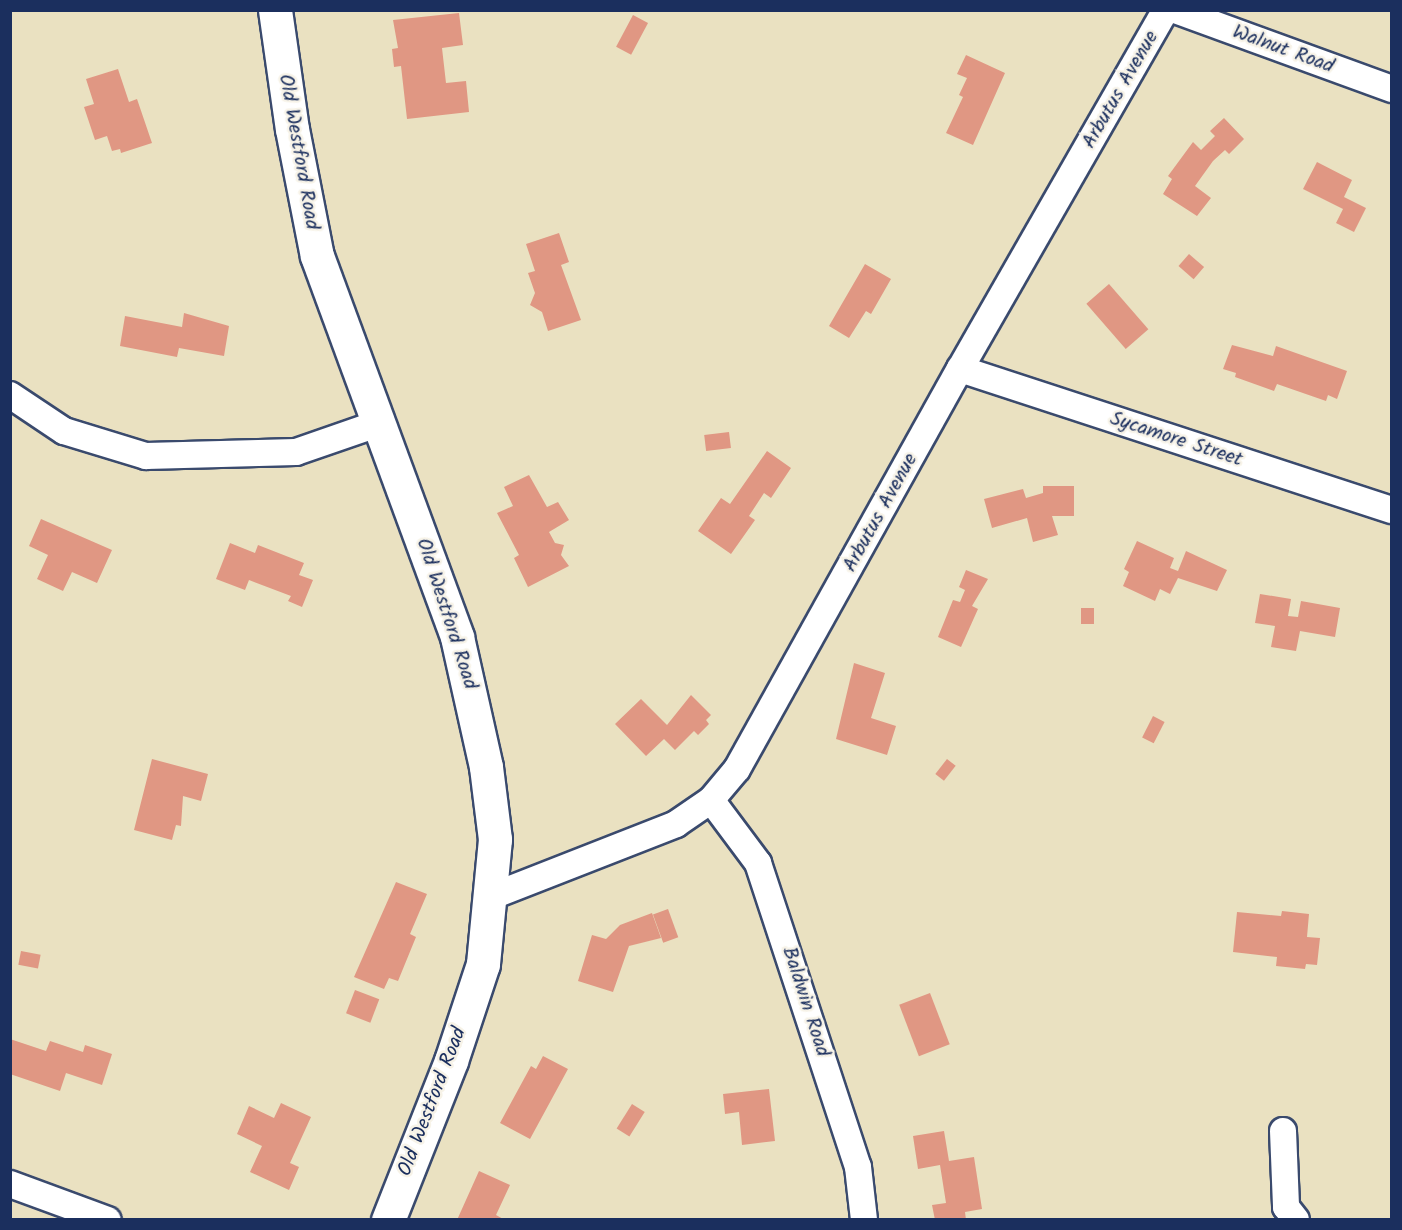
<!DOCTYPE html>
<html>
<head>
<meta charset="utf-8">
<style>
  body { margin:0 }
  #map { position:relative; width:1402px; height:1230px; overflow:hidden; background:#eae1c1; font-family:Kalam,sans-serif }
  div>[style] { position:absolute }
  [style*='--x'] { left:calc(var(--x)*1px); top:calc(var(--y)*1px); width:calc(var(--w)*1px); rotate:calc(var(--a)*1deg) }
  .building>* { inset:0; background:#e09783; transform-origin:0 0 }
  .roads { filter:drop-shadow(2px 0 #3a4a6d) drop-shadow(-2px 0 #3a4a6d) drop-shadow(0 2px #3a4a6d) drop-shadow(0 -2px #3a4a6d) }
  .minor>* { height:26px; margin:-13px; padding:0 13px; transform-origin:13px; border-radius:13px; background:#fff }
  .secondary>* { height:33px; margin:-16.5px; padding:0 16.5px; transform-origin:16.5px; border-radius:16.5px; background:#fff }
  span { translate:-50% -50%; white-space:nowrap; text-align:center; line-height:1.15; -webkit-text-stroke:5px #f7f3e8; paint-order:stroke }
  .street-label { font-size:20px; color:#1b2f5e }
  .frame { position:absolute; inset:0; border:12px solid #1b2f5e; pointer-events:none }
</style>
</head>
<body>
<div id="map">
  <div class="building">
    <div style="clip-path:polygon(459px 13px,463px 45px,442px 48px,446px 83px,466px 81px,469px 112px,407px 119px,401px 66px,394px 67px,392px 49px,398px 48px,393px 20px)"></div>
    <div style="left:633px;top:15px;width:17px;height:36px;rotate:28deg"></div>
    <div style="clip-path:polygon(966px 55px,1005px 73px,973px 145px,946px 133px,963px 97px,959px 95px,967px 78px,957px 74px)"></div>
    <div style="clip-path:polygon(118px 69px,129px 102px,137px 99px,152px 143px,121px 153px,120px 149px,112px 151px,107px 136px,95px 140px,84px 107px,94px 104px,86px 79px)"></div>
    <div style="clip-path:polygon(1224px 118px,1244px 139px,1229px 154px,1225px 150px,1213px 161px,1195px 186px,1211px 198px,1197px 216px,1163px 194px,1172px 179px,1168px 176px,1193px 142px,1201px 150px,1215px 136px,1210px 131px)"></div>
    <div style="clip-path:polygon(1317px 162px,1352px 180px,1344px 197px,1366px 208px,1354px 232px,1336px 223px,1343px 209px,1303px 189px)"></div>
    <div style="clip-path:polygon(559px 233px,569px 262px,561px 265px,581px 320px,548px 331px,542px 312px,530px 305px,535px 293px,528px 273px,535px 271px,526px 244px)"></div>
    <div style="left:1189px;top:254px;width:20px;height:16px;rotate:41deg"></div>
    <div style="clip-path:polygon(865px 264px,891px 279px,871px 314px,866px 311px,849px 338px,829px 326px)"></div>
    <div style="left:1109px;top:284px;width:60px;height:30px;rotate:49deg"></div>
    <div style="clip-path:polygon(184px 313px,229px 326px,224px 356px,179px 348px,177px 357px,120px 346px,125px 316px,182px 327px)"></div>
    <div style="clip-path:polygon(1232px 345px,1273px 356px,1276px 346px,1347px 371px,1337px 399px,1328px 395px,1326px 401px,1277px 384px,1274px 391px,1235px 377px,1236px 373px,1223px 369px)"></div>
    <div style="left:729px;top:432px;width:16px;height:25px;rotate:83deg"></div>
    <div style="clip-path:polygon(767px 451px,791px 468px,771px 498px,764px 493px,749px 516px,755px 520px,731px 554px,698px 531px,721px 498px,730px 504px)"></div>
    <div style="clip-path:polygon(529px 475px,547px 507px,558px 502px,569px 520px,549px 532px,555px 543px,564px 545px,561px 555px,569px 566px,528px 587px,514px 558px,519px 555px,497px 513px,513px 506px,504px 487px)"></div>
    <div style="clip-path:polygon(1043px 486px,1074px 486px,1074px 516px,1052px 516px,1058px 535px,1033px 542px,1027px 518px,992px 528px,984px 499px,1023px 489px,1026px 498px,1043px 493px)"></div>
    <div style="clip-path:polygon(41px 519px,112px 550px,97px 583px,72px 572px,63px 591px,37px 579px,48px 555px,29px 546px)"></div>
    <div style="clip-path:polygon(1137px 541px,1174px 558px,1170px 568px,1178px 571px,1186px 551px,1227px 570px,1217px 591px,1178px 578px,1170px 594px,1160px 589px,1155px 601px,1123px 586px,1129px 572px,1124px 569px)"></div>
    <div style="clip-path:polygon(230px 543px,255px 553px,258px 545px,304px 563px,299px 575px,313px 580px,302px 607px,288px 601px,291px 596px,249px 580px,245px 590px,216px 579px)"></div>
    <div style="clip-path:polygon(966px 570px,988px 579px,972px 606px,978px 609px,961px 647px,938px 637px,953px 600px,960px 602px,965px 590px,959px 587px)"></div>
    <div style="clip-path:polygon(1260px 594px,1291px 599px,1288px 616px,1298px 617px,1301px 601px,1340px 608px,1335px 637px,1300px 631px,1296px 651px,1271px 647px,1275px 626px,1255px 623px)"></div>
    <div style="left:1081px;top:608px;width:13px;height:16px"></div>
    <div style="clip-path:polygon(854px 663px,885px 673px,871px 718px,896px 726px,887px 755px,836px 739px)"></div>
    <div style="clip-path:polygon(691px 695px,711px 715px,706px 720px,709px 724px,698px 735px,694px 731px,675px 750px,664px 739px,646px 756px,615px 724px,641px 699px,667px 725px)"></div>
    <div style="left:1153px;top:716px;width:13px;height:24px;rotate:27deg"></div>
    <div style="clip-path:polygon(152px 759px,208px 774px,201px 801px,183px 796px,181px 826px,176px 825px,172px 840px,134px 830px)"></div>
    <div style="left:947px;top:759px;width:11px;height:19px;rotate:38deg"></div>
    <div style="clip-path:polygon(396px 882px,427px 894px,410px 934px,416px 937px,398px 981px,389px 978px,384px 989px,354px 977px)"></div>
    <div style="left:668px;top:909px;width:30px;height:16px;rotate:70deg"></div>
    <div style="clip-path:polygon(1282px 911px,1309px 914px,1307px 937px,1320px 938px,1317px 965px,1306px 964px,1305px 969px,1276px 966px,1277px 957px,1233px 952px,1237px 912px,1281px 916px)"></div>
    <div style="clip-path:polygon(652px 913px,661px 938px,629px 946px,613px 992px,578px 981px,592px 935px,606px 939px,620px 925px)"></div>
    <div style="left:21px;top:951px;width:20px;height:14px;rotate:11deg"></div>
    <div style="left:355px;top:990px;width:26px;height:25px;rotate:21deg"></div>
    <div style="left:930px;top:993px;width:55px;height:33px;rotate:69deg"></div>
    <div style="clip-path:polygon(10px 1039px,46px 1051px,50px 1041px,83px 1052px,85px 1045px,112px 1054px,102px 1085px,66px 1073px,60px 1091px,10px 1074px)"></div>
    <div style="clip-path:polygon(543px 1056px,568px 1069px,530px 1139px,500px 1123px,531px 1066px,536px 1069px)"></div>
    <div style="clip-path:polygon(769px 1089px,775px 1141px,742px 1145px,739px 1112px,725px 1114px,723px 1094px)"></div>
    <div style="clip-path:polygon(281px 1103px,311px 1117px,290px 1163px,299px 1167px,289px 1190px,250px 1172px,262px 1146px,237px 1134px,249px 1106px,274px 1118px)"></div>
    <div style="left:632px;top:1104px;width:15px;height:29px;rotate:32deg"></div>
    <div style="clip-path:polygon(944px 1131px,949px 1161px,974px 1157px,982px 1209px,965px 1212px,966px 1220px,935px 1220px,932px 1205px,946px 1203px,940px 1165px,918px 1169px,913px 1136px)"></div>
    <div style="clip-path:polygon(479px 1171px,510px 1185px,496px 1215px,505px 1220px,457px 1220px)"></div>
  </div>
  <div class="roads">
    <div class="minor">
      <div style="--x:1175;--y:10;--w:231;--a:20"></div>
      <div style="--x:960;--y:369;--w:454;--a:18.1"></div>
      <div style="--x:10;--y:395;--w:65;--a:33.7"></div>
      <div style="--x:64;--y:431;--w:86;--a:17"></div>
      <div style="--x:146;--y:456;--w:150;--a:-1.5"></div>
      <div style="--x:296;--y:452;--w:86;--a:-19.1"></div>
      <div style="--x:711;--y:800;--w:79;--a:53.3"></div>
      <div style="--x:758;--y:863;--w:320;--a:71.8"></div>
      <div style="--x:858;--y:1167;--w:53;--a:83.5"></div>
      <div style="--x:490;--y:897;--w:200;--a:-21.4"></div>
      <div style="--x:676;--y:824;--w:42;--a:-34.4"></div>
      <div style="--x:711;--y:800;--w:40;--a:-50"></div>
      <div style="--x:737;--y:769;--w:458;--a:-60.9"></div>
      <div style="--x:960;--y:369;--w:414;--a:-60.2"></div>
      <div style="--x:1283;--y:1131;--w:76;--a:87.7"></div>
      <div style="--x:1286;--y:1207;--w:16;--a:52"></div>
      <div style="--x:10;--y:1184;--w:104;--a:20.2"></div>
    </div>
    <div class="secondary">
      <div style="--x:275;--y:10;--w:120;--a:81.9"></div>
      <div style="--x:292;--y:129;--w:129;--a:78.9"></div>
      <div style="--x:317;--y:256;--w:406;--a:69.8"></div>
      <div style="--x:457;--y:637;--w:133;--a:77.4"></div>
      <div style="--x:486;--y:767;--w:73;--a:82.9"></div>
      <div style="--x:495;--y:839;--w:126;--a:95.5"></div>
      <div style="--x:483;--y:964;--w:102;--a:108.3"></div>
      <div style="--x:451;--y:1061;--w:171;--a:111.6"></div>
    </div>
  </div>
  <div class="street-label">
    <span style="left:1283px;top:50px;rotate:20deg">Walnut Road</span>
    <span style="left:1121px;top:90px;rotate:-60deg">Arbutus Avenue</span>
    <span style="left:298px;top:152px;rotate:80deg">Old Westford Road</span>
    <span style="left:1176px;top:440px;rotate:18deg">Sycamore Street</span>
    <span style="left:881px;top:513px;rotate:-61deg">Arbutus Avenue</span>
    <span style="left:446px;top:614px;rotate:72deg">Old Westford Road</span>
    <span style="left:805px;top:1002px;rotate:72deg">Baldwin Road</span>
    <span style="left:433px;top:1102px;rotate:-69deg">Old Westford Road</span>
  </div>
  <div class="frame"></div>
</div>
</body>
</html>
